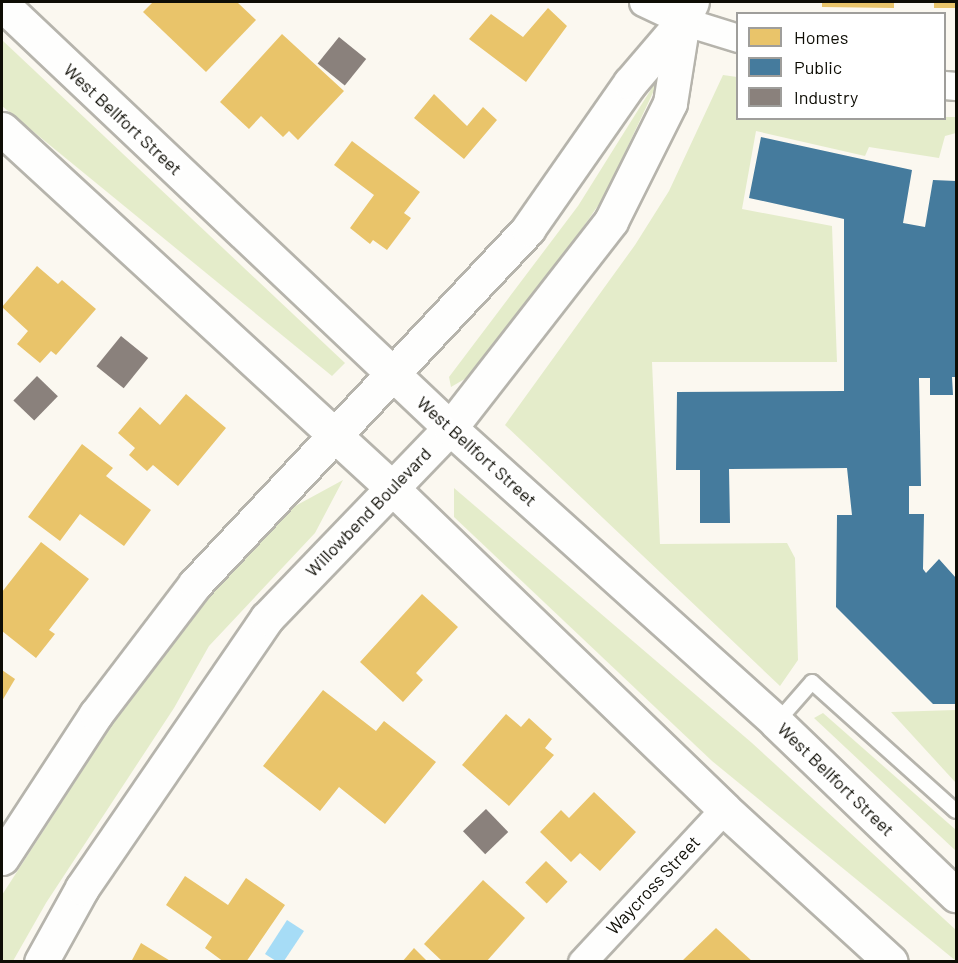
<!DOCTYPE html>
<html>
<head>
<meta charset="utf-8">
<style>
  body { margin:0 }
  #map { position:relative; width:958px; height:963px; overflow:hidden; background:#fbf8f0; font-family:Barlow,sans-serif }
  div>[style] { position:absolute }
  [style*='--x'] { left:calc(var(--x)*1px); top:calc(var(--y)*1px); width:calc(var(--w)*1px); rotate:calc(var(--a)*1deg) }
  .green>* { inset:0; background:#e4ecca }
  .water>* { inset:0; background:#a6dcf6 }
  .homes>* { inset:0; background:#e9c46a; transform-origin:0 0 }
  .public>* { inset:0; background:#457b9d }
  .industry>* { inset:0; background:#8a817c; transform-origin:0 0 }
  .roads { filter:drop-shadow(2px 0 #b6b4ac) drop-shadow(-2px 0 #b6b4ac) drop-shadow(0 2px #b6b4ac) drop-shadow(0 -2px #b6b4ac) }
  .service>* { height:14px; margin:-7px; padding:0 7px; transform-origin:7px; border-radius:7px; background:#fefefd }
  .minor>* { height:27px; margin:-13.5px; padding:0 13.5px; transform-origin:13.5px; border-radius:13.5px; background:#fefefd }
  .secondary>* { height:33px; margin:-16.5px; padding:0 16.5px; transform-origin:16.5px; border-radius:16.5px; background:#fefefd }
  span { translate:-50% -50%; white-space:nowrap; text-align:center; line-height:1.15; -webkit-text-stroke:6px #fff; paint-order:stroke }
  .street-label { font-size:18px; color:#0e0d05 }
  .frame { position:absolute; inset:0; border:3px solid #0e0d05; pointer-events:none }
  .legend { position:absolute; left:736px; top:12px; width:210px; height:108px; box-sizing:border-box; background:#fff; border:2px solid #9f9e9b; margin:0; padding:8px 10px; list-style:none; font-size:18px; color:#0e0d05 }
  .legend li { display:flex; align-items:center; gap:12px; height:30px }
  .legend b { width:30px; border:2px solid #9f9e9b }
</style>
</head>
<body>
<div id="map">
  <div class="green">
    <div style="clip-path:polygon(2px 40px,345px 363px,332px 376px,2px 106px)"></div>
    <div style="clip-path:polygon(665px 67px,604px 197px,487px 366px,451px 387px,449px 377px,578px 206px)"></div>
    <div style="clip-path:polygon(723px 75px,737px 77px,738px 118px,956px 117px,956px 133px,945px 136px,939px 158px,869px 147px,865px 156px,756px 131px,742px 209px,832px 226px,837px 362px,652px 362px,660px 544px,787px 543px,795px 558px,798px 660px,780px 686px,505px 425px,635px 245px,669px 191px)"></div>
    <div style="clip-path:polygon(343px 480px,315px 533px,209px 646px,174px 708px,46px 903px,13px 961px,2px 962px,2px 895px,135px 689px,275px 517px)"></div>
    <div style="clip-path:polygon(454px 488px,752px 743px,956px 930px,956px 961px,712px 761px,454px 517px)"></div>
    <div style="clip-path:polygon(956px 710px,956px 783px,891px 712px)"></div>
    <div style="clip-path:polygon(823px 713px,956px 830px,956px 851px,814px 718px)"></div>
  </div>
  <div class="water">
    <div style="clip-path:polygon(287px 920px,304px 931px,284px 961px,276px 961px,265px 954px)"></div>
  </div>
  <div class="homes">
    <div style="clip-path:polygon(153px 2px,237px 2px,256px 20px,206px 72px,143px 12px)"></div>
    <div style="clip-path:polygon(822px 2px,894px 2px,894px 8px,822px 7px)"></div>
    <div style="left:934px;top:2px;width:22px;height:6px"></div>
    <div style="clip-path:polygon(548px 8px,567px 26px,526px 82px,469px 39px,491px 14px,523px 37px)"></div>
    <div style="clip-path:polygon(282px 34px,344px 91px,298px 140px,289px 131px,283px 137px,261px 116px,249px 129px,220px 102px)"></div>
    <div style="clip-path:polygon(434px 94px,467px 126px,483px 107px,497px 120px,464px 159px,414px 118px)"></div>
    <div style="clip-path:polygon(352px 141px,420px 192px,404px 213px,411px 218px,387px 250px,373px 240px,370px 244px,350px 228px,374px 195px,334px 165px)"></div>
    <div style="clip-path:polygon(37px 266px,58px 284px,62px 280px,96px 309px,56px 355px,51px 351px,40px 363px,17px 344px,28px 331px,2px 307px)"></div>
    <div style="clip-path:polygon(186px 394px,226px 428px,178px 486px,153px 465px,147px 471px,129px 455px,135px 448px,118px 433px,140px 407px,160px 425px)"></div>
    <div style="clip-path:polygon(82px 444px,113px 468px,106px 476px,151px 510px,124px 546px,80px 514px,60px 541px,28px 517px)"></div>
    <div style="clip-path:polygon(41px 542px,89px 579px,49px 630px,55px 634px,36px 658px,2px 631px,2px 592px)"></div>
    <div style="clip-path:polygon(422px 594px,458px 627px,416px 673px,423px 680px,403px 702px,360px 662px)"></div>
    <div style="clip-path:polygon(2px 670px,15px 679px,2px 701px)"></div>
    <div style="clip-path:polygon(323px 690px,376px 731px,384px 721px,436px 762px,385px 824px,339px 787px,320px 811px,263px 766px)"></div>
    <div style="clip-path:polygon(506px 714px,521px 727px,529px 718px,552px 739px,545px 748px,554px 755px,509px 806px,462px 765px)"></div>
    <div style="clip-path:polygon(594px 792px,636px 832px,600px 871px,580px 853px,571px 862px,540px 832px,561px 810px,569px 818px)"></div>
    <div style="left:546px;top:861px;width:30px;height:30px;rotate:44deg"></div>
    <div style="clip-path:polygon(185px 876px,228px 905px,246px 878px,285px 905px,246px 962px,224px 962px,205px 948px,212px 937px,166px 905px)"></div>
    <div style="clip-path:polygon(483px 880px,525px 918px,486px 962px,443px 962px,424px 944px)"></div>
    <div style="clip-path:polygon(716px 928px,753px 962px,681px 962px)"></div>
    <div style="clip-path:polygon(141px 943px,172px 962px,131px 962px)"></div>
    <div style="clip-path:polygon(414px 948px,428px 962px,402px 962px)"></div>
  </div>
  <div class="public">
    <div style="clip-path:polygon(761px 137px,912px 170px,903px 223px,925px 227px,933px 180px,956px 181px,956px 377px,952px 377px,953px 395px,930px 395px,930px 378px,919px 378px,921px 486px,909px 486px,909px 514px,924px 514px,923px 569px,926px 573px,939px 559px,956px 578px,956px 704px,933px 704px,836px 607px,837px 515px,852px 515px,847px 468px,729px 469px,730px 523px,700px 523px,700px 470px,676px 470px,677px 392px,844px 391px,844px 219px,749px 198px)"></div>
  </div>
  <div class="industry">
    <div style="left:339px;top:37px;width:35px;height:34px;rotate:39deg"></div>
    <div style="left:121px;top:336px;width:35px;height:39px;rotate:39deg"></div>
    <div style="left:37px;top:376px;width:29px;height:34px;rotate:44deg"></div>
    <div style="left:486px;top:809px;width:32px;height:32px;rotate:46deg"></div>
  </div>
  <div class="roads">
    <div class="service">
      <div style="--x:777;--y:722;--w:53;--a:-48.8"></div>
      <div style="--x:812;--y:682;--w:193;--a:41.9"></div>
    </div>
    <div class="minor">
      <div style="--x:643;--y:2;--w:44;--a:25.4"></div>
      <div style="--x:683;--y:21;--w:58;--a:17.2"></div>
      <div style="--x:944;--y:85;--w:12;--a:5"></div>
      <div style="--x:582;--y:962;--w:209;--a:-47.1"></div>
    </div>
    <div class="secondary">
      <div style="--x:2;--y:4;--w:617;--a:43.42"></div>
      <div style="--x:450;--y:428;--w:439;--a:42"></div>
      <div style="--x:776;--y:722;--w:250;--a:43.9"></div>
      <div style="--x:2;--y:129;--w:529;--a:42.62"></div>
      <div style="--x:391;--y:487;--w:463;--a:44"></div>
      <div style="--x:724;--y:809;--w:226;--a:42.5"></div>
      <div style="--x:2;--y:858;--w:172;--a:-56.9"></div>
      <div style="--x:96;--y:714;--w:163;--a:-52.7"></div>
      <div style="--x:195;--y:584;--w:487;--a:-46.8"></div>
      <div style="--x:528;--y:229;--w:178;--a:-55.1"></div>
      <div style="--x:630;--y:83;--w:82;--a:-49.5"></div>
      <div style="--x:41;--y:962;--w:85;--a:-61"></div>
      <div style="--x:82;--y:888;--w:327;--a:-55.6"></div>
      <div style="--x:267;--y:618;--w:264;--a:-46.1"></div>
      <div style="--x:450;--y:428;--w:262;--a:-52.1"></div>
      <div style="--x:611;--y:221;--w:132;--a:-63.4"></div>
      <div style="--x:670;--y:103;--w:83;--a:-81"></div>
      <div style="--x:683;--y:21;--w:21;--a:-65"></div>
    </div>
  </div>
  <div class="street-label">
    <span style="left:123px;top:119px;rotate:43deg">West Bellfort Street</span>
    <span style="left:477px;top:451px;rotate:42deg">West Bellfort Street</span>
    <span style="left:368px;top:512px;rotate:-46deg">Willowbend Boulevard</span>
    <span style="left:836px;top:779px;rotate:44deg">West Bellfort Street</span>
    <span style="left:653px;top:885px;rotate:-47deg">Waycross Street</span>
  </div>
  <div class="frame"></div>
  <ul class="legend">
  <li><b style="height:16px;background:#e9c46a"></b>Homes</li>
  <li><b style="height:16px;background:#457b9d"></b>Public</li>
  <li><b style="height:16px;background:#8a817c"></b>Industry</li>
  </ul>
</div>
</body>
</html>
